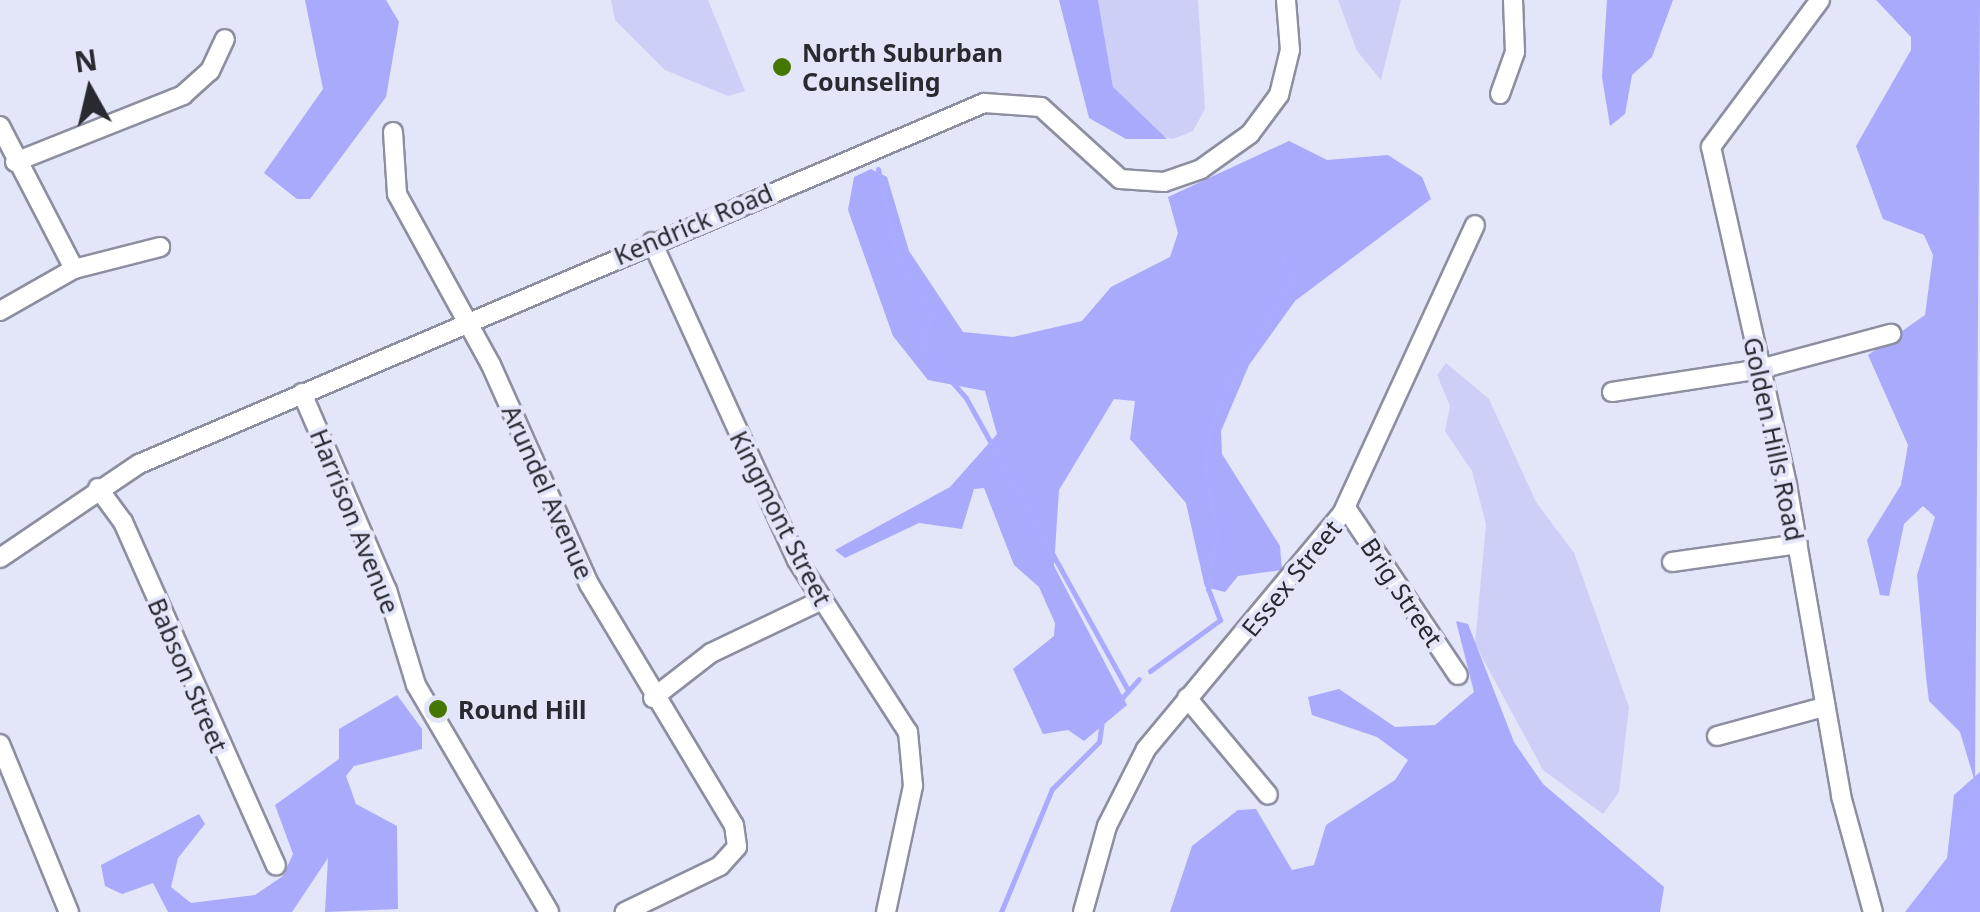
<!DOCTYPE html>
<html>
<head>
<meta charset="utf-8">
<style>
  body { margin:0 }
  #map { position:relative; width:1980px; height:912px; overflow:hidden; background:#e3e5f9; font-family:"Noto Sans",sans-serif }
  div>[style] { position:absolute }
  [style*='--x'] { left:calc(var(--x)*1px); top:calc(var(--y)*1px); width:calc(var(--w)*1px); rotate:calc(var(--a)*1deg) }
  .green>* { inset:0; background:#cdcff7 }
  .forest>* { inset:0; background:#a9aafc }
  .water>* { inset:0; background:#aaabfe }
  .stream>* { height:5px; margin:-2.5px; padding:0 2.5px; transform-origin:2.5px; border-radius:2.5px; background:#aaabfe }
  .roads { filter:drop-shadow(2px 0 #8d8ea0) drop-shadow(-2px 0 #8d8ea0) drop-shadow(0 2px #8d8ea0) drop-shadow(0 -2px #8d8ea0) }
  .street>* { height:18px; margin:-9px; padding:0 9px; transform-origin:9px; border-radius:9px; background:#fff }
  .dots>* { width:28px; height:28px; translate:-50% -50%; box-sizing:border-box; border:5px solid #e3e5f9; border-radius:50% }
  span { translate:-50% -50%; white-space:nowrap; text-align:center; line-height:1.15; -webkit-text-stroke:8px #e3e5f9; paint-order:stroke }
  .poi-label { font-size:25px; color:#292a31; font-weight:700 }
  .left { translate:0 -50%; text-align:left }
  .street-label { font-size:25px; color:#292a31 }
  .north { position:absolute; left:40px; top:40px; width:100px; height:100px; -webkit-text-stroke:8px #e3e5f9; paint-order:stroke; rotate:352deg; font-size:28px; font-weight:700; line-height:40px; text-align:center; color:#292a31 }
  .north::after { content:''; display:block; margin:auto; width:35px; height:45px; background:#292a31; clip-path:polygon(50% 0,100% 100%,50% 72%,0 100%) }
</style>
</head>
<body>
<div id="map">
  <div class="green">
    <div style="clip-path:polygon(611px 0,708px 0,745px 91px,728px 96px,665px 70px,615px 20px)"></div>
    <div style="clip-path:polygon(1098px 0,1198px 0,1205px 109px,1193px 131px,1173px 139px,1151px 133px,1113px 87px)"></div>
    <div style="clip-path:polygon(1338px 0,1401px 0,1381px 80px,1357px 51px)"></div>
    <div style="clip-path:polygon(1446px 363px,1489px 399px,1536px 502px,1574px 553px,1629px 707px,1619px 792px,1603px 814px,1543px 770px,1475px 644px,1486px 524px,1472px 471px,1445px 431px,1450px 406px,1437px 375px)"></div>
  </div>
  <div class="forest">
    <div style="clip-path:polygon(305px 0,386px 0,399px 22px,386px 97px,310px 199px,297px 199px,264px 173px,323px 89px)"></div>
    <div style="clip-path:polygon(1059px 0,1098px 0,1113px 87px,1167px 139px,1126px 139px,1089px 118px)"></div>
    <div style="clip-path:polygon(1607px 0,1673px 0,1652px 57px,1632px 75px,1625px 114px,1610px 126px,1602px 77px)"></div>
    <div style="clip-path:polygon(1876px 0,1980px 0,1975px 782px,1960px 732px,1929px 701px,1926px 677px,1917px 575px,1935px 517px,1923px 506px,1904px 524px,1889px 596px,1880px 595px,1867px 540px,1901px 485px,1908px 445px,1868px 355px,1925px 315px,1933px 255px,1924px 235px,1883px 219px,1856px 146px,1911px 50px,1911px 37px)"></div>
    <div style="clip-path:polygon(1289px 141px,1327px 160px,1388px 155px,1422px 177px,1431px 199px,1295px 301px,1249px 365px,1221px 431px,1222px 454px,1280px 546px,1282px 570px,1238px 576px,1225px 592px,1205px 587px,1186px 503px,1130px 439px,1135px 401px,1114px 399px,1059px 490px,1054px 566px,1127px 705px,1084px 741px,1068px 730px,1043px 734px,1013px 669px,1054px 636px,1055px 623px,1039px 587px,1014px 565px,984px 488px,974px 489px,962px 529px,919px 523px,845px 558px,835px 550px,950px 487px,997px 434px,985px 391px,928px 380px,893px 336px,848px 210px,854px 177px,871px 169px,887px 177px,909px 251px,963px 332px,1013px 337px,1082px 321px,1111px 287px,1170px 257px,1178px 233px,1168px 197px)"></div>
    <div style="clip-path:polygon(1456px 621px,1468px 624px,1514px 742px,1543px 784px,1664px 887px,1660px 912px,1170px 912px,1192px 846px,1238px 810px,1256px 809px,1292px 870px,1314px 865px,1326px 825px,1395px 780px,1408px 760px,1377px 737px,1312px 715px,1308px 697px,1339px 689px,1395px 727px,1435px 725px,1474px 692px)"></div>
    <div style="clip-path:polygon(397px 695px,422px 729px,422px 749px,354px 766px,346px 776px,356px 804px,397px 826px,398px 909px,325px 912px,328px 858px,292px 912px,168px 912px,153px 883px,122px 894px,105px 886px,101px 865px,199px 814px,205px 824px,178px 858px,171px 887px,191px 903px,255px 895px,283px 876px,293px 854px,275px 805px,339px 759px,339px 729px)"></div>
  </div>
  <div class="water">
    <div style="clip-path:polygon(1980px 772px,1980px 912px,1905px 912px,1947px 858px,1954px 795px)"></div>
  </div>
  <div class="stream">
    <div style="--x:878;--y:169;--w:88;--a:77.5"></div>
    <div style="--x:897;--y:255;--w:69;--a:60.5"></div>
    <div style="--x:931;--y:315;--w:32;--a:110"></div>
    <div style="--x:920;--y:345;--w:70;--a:49"></div>
    <div style="--x:966;--y:398;--w:333;--a:61"></div>
    <div style="--x:1150;--y:671;--w:87;--a:-36.1"></div>
    <div style="--x:1220;--y:620;--w:33;--a:-111"></div>
    <div style="--x:1208;--y:589;--w:59;--a:-81.2"></div>
    <div style="--x:1217;--y:531;--w:63;--a:-101"></div>
    <div style="--x:1205;--y:469;--w:35;--a:-83"></div>
    <div style="--x:1209;--y:434;--w:58;--a:-69.7"></div>
    <div style="--x:1229;--y:380;--w:117;--a:-57.5"></div>
    <div style="--x:1292;--y:281;--w:26;--a:-111"></div>
    <div style="--x:1001;--y:912;--w:133;--a:-67.5"></div>
    <div style="--x:1052;--y:789;--w:66;--a:-45"></div>
    <div style="--x:1099;--y:742;--w:22;--a:-82"></div>
    <div style="--x:1102;--y:720;--w:55;--a:-47.9"></div>
  </div>
  <div class="roads">
    <div class="street">
      <div style="--x:1820;--y:0;--w:183;--a:126.6"></div>
      <div style="--x:1711;--y:147;--w:346;--a:77.3"></div>
      <div style="--x:1787;--y:485;--w:316;--a:80.1"></div>
      <div style="--x:1841;--y:796;--w:120;--a:74.6"></div>
      <div style="--x:1500;--y:94;--w:45;--a:-70.3"></div>
      <div style="--x:1515;--y:52;--w:52;--a:-92.2"></div>
      <div style="--x:0;--y:126;--w:161;--a:62.6"></div>
      <div style="--x:393;--y:132;--w:62;--a:86.3"></div>
      <div style="--x:397;--y:194;--w:195;--a:61.2"></div>
      <div style="--x:491;--y:365;--w:240;--a:65.9"></div>
      <div style="--x:589;--y:584;--w:281;--a:59"></div>
      <div style="--x:734;--y:825;--w:22;--a:82"></div>
      <div style="--x:737;--y:847;--w:25;--a:132"></div>
      <div style="--x:720;--y:866;--w:106;--a:154.2"></div>
      <div style="--x:15;--y:162;--w:181;--a:-21.7"></div>
      <div style="--x:183;--y:95;--w:36;--a:-42"></div>
      <div style="--x:210;--y:71;--w:35;--a:-65"></div>
      <div style="--x:652;--y:242;--w:349;--a:65.5"></div>
      <div style="--x:797;--y:560;--w:205;--a:57.2"></div>
      <div style="--x:908;--y:732;--w:54;--a:84.7"></div>
      <div style="--x:913;--y:786;--w:129;--a:102.1"></div>
      <div style="--x:0;--y:311;--w:85;--a:-29.6"></div>
      <div style="--x:74;--y:269;--w:89;--a:-14.3"></div>
      <div style="--x:1612;--y:392;--w:150;--a:-8.8"></div>
      <div style="--x:1760;--y:369;--w:136;--a:-15"></div>
      <div style="--x:302;--y:393;--w:215;--a:66.7"></div>
      <div style="--x:387;--y:590;--w:99;--a:73"></div>
      <div style="--x:416;--y:685;--w:263;--a:59.6"></div>
      <div style="--x:98;--y:488;--w:42;--a:53.7"></div>
      <div style="--x:123;--y:522;--w:376;--a:66"></div>
      <div style="--x:1346;--y:508;--w:201;--a:56.2"></div>
      <div style="--x:0;--y:558;--w:168;--a:-34.1"></div>
      <div style="--x:139;--y:464;--w:919;--a:-23.13"></div>
      <div style="--x:984;--y:103;--w:57;--a:4"></div>
      <div style="--x:1041;--y:107;--w:107;--a:42.3"></div>
      <div style="--x:1120;--y:179;--w:44;--a:3.9"></div>
      <div style="--x:1164;--y:182;--w:39;--a:-19"></div>
      <div style="--x:1201;--y:169;--w:60;--a:-35.5"></div>
      <div style="--x:1250;--y:134;--w:49;--a:-53.4"></div>
      <div style="--x:1279;--y:95;--w:46;--a:-76.3"></div>
      <div style="--x:1290;--y:50;--w:50;--a:-94.6"></div>
      <div style="--x:1672;--y:562;--w:127;--a:-8.1"></div>
      <div style="--x:653;--y:698;--w:73;--a:-37.8"></div>
      <div style="--x:711;--y:653;--w:123;--a:-25.5"></div>
      <div style="--x:1187;--y:698;--w:126;--a:50.1"></div>
      <div style="--x:1717;--y:736;--w:111;--a:-15.2"></div>
      <div style="--x:0;--y:744;--w:182;--a:67.7"></div>
      <div style="--x:1083;--y:912;--w:89;--a:-74.4"></div>
      <div style="--x:1107;--y:826;--w:86;--a:-63.1"></div>
      <div style="--x:1146;--y:749;--w:306;--a:-50.2"></div>
      <div style="--x:1342;--y:514;--w:318;--a:-65.3"></div>
    </div>
  </div>
  <div class="dots">
    <div style="left:782px;top:67px;background:#457700"></div>
    <div style="left:438px;top:709px;background:#457700"></div>
  </div>
  <div class="poi-label">
    <span class="left" style="left:802px;top:67px">North Suburban<br>Counseling</span>
    <span class="left" style="left:458px;top:709px">Round Hill</span>
  </div>
  <div class="street-label">
    <span style="left:693px;top:224px;rotate:-23deg">Kendrick Road</span>
    <span style="left:1774px;top:439px;rotate:78deg">Golden Hills Road</span>
    <span style="left:548px;top:492px;rotate:66deg">Arundel Avenue</span>
    <span style="left:781px;top:518px;rotate:63deg">Kingmont Street</span>
    <span style="left:355px;top:521px;rotate:68deg">Harrison Avenue</span>
    <span style="left:1291px;top:578px;rotate:-51deg">Essex Street</span>
    <span style="left:1402px;top:592px;rotate:56deg">Brig Street</span>
    <span style="left:188px;top:675px;rotate:67deg">Babson Street</span>
  </div>
  <div class="north">N</div>
</div>
</body>
</html>
